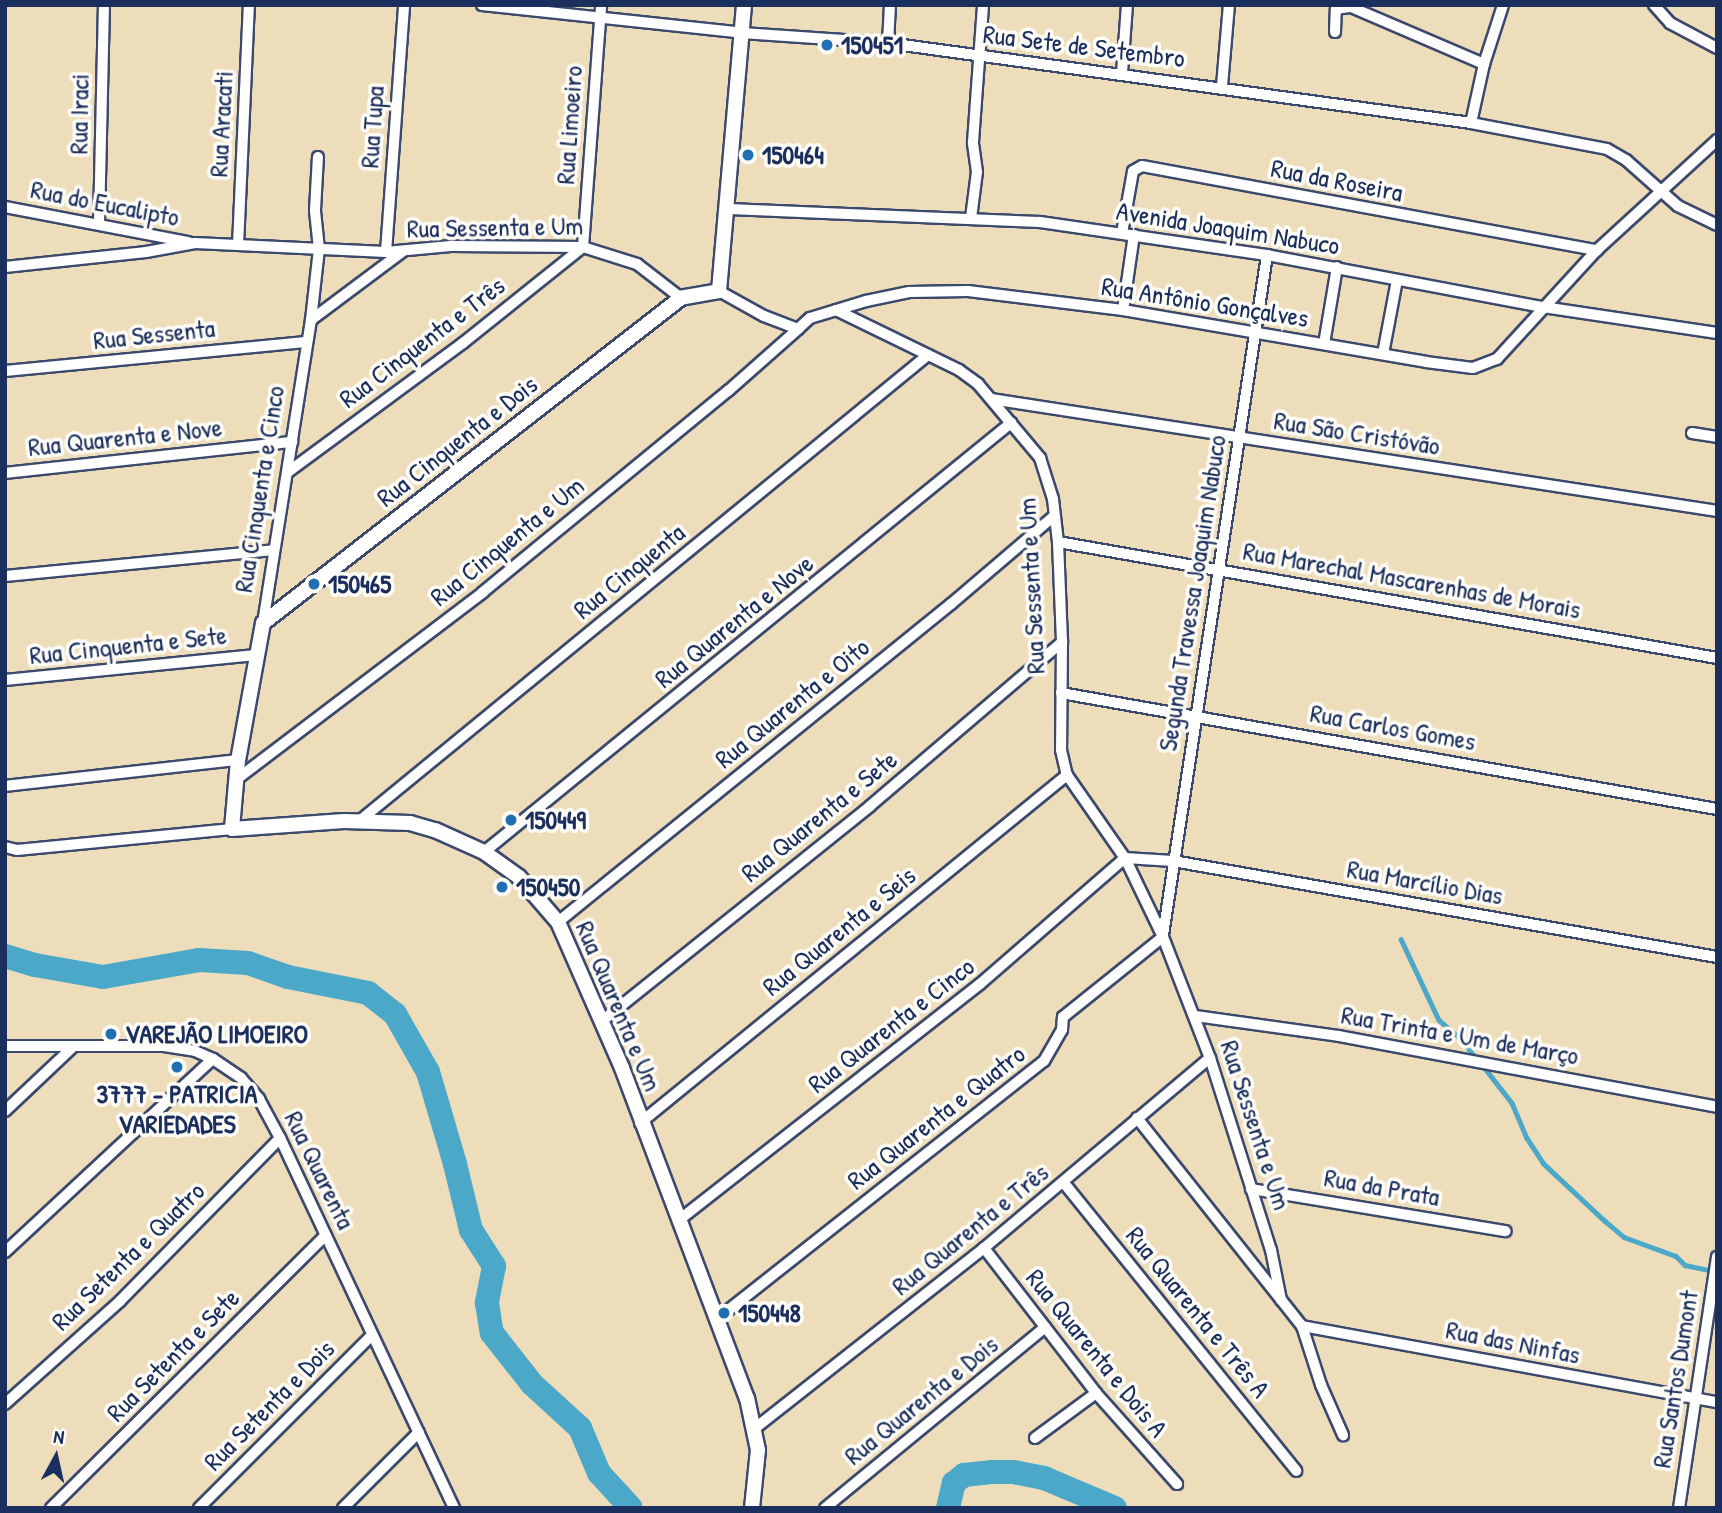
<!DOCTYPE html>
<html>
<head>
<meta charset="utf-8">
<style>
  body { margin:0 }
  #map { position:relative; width:1722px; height:1513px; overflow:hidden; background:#edb; font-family:"Patrick Hand",sans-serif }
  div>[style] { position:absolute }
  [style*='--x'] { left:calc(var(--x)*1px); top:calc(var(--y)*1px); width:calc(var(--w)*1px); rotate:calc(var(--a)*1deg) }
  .stream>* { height:4.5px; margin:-2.25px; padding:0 2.25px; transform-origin:2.25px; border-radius:2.25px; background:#4ba8c9 }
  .river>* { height:24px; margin:-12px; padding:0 12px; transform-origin:12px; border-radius:12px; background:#4ba8c9 }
  .roads { filter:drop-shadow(2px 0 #3b496c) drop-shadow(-2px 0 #3b496c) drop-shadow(0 2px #3b496c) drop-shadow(0 -2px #3b496c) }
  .minor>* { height:10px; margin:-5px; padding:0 5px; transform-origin:5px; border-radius:5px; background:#fff }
  .tertiary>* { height:14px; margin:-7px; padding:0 7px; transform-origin:7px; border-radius:7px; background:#fff }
  .dots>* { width:19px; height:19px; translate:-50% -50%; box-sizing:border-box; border:4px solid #fdfcf7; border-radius:50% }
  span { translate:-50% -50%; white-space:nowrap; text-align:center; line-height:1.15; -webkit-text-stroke:7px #fdfcf7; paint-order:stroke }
  .poi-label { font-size:26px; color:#1b2f5e; font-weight:700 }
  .left { translate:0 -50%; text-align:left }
  .street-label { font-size:26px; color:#1b2f5e }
  .frame { position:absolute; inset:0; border:7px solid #1b2f5e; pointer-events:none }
  .north { position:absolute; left:21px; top:1422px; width:70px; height:70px; -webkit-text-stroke:5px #fdfcf7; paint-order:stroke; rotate:8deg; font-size:19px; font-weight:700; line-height:28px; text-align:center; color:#1b2f5e }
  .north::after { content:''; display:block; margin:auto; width:24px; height:32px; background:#1b2f5e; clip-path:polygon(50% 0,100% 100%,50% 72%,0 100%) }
</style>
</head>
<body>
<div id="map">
  <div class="stream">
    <div style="--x:1401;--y:939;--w:89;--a:64.9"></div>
    <div style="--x:1439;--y:1020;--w:33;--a:41"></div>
    <div style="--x:1464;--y:1042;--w:24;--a:54"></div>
    <div style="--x:1484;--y:1067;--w:46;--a:52.1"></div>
    <div style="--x:1512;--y:1103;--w:38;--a:67"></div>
    <div style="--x:1527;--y:1138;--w:30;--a:57"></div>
    <div style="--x:1543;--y:1163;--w:85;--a:43.1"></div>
    <div style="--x:1605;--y:1221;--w:25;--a:40"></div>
    <div style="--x:1624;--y:1237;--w:55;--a:20.1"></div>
    <div style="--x:1676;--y:1256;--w:13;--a:45"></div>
    <div style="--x:1685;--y:1265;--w:29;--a:12"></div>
  </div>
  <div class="river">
    <div style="--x:5;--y:956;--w:31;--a:17"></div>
    <div style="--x:35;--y:965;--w:69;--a:10"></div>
    <div style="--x:103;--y:977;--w:97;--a:-10"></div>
    <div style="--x:199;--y:960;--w:49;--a:3.5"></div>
    <div style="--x:248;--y:963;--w:42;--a:19.3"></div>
    <div style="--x:288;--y:977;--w:82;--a:11.3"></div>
    <div style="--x:368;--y:993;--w:34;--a:38"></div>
    <div style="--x:395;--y:1014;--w:67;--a:60.4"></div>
    <div style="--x:428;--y:1072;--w:96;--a:73.6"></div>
    <div style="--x:455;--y:1164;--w:68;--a:76.4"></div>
    <div style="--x:471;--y:1230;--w:43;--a:57.4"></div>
    <div style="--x:494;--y:1266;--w:38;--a:101"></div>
    <div style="--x:487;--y:1303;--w:30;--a:81"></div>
    <div style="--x:492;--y:1333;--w:65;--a:51.9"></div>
    <div style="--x:532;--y:1384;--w:65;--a:42.5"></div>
    <div style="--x:580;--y:1428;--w:49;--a:67.1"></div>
    <div style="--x:599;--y:1473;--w:47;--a:47.6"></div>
    <div style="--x:948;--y:1508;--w:26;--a:-77"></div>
    <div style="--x:954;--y:1483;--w:13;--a:-39"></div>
    <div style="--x:964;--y:1475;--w:27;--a:-6"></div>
    <div style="--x:991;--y:1472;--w:22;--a:0"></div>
    <div style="--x:1013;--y:1472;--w:32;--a:11"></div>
    <div style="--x:1044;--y:1478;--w:77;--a:22.9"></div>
  </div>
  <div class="roads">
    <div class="minor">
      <div style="--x:482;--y:5;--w:262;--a:6.1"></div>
      <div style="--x:742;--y:33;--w:146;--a:3.9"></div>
      <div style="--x:888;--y:43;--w:588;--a:7.81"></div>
      <div style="--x:1471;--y:123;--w:138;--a:10.8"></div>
      <div style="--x:1607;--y:149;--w:22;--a:30"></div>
      <div style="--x:1626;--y:160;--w:69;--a:41.5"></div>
      <div style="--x:1678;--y:206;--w:43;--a:26"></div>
      <div style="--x:1654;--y:5;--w:24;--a:48"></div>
      <div style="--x:1670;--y:23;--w:53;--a:28"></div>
      <div style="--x:1335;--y:32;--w:23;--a:-88"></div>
      <div style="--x:1336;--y:9;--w:15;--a:-8"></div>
      <div style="--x:1351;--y:7;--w:145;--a:23.2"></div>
      <div style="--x:888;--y:43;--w:38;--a:-87"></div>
      <div style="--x:1122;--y:73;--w:68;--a:-85.8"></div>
      <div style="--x:1222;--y:86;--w:81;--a:-85.1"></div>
      <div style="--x:1471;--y:123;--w:60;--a:-77.6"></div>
      <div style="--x:1484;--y:64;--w:62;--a:-72.1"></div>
      <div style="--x:5;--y:207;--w:187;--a:10.8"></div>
      <div style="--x:728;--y:209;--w:312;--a:2.4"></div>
      <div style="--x:1040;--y:222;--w:229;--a:8.3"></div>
      <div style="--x:1267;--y:255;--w:281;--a:10.7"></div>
      <div style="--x:1543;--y:307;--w:176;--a:8.5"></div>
      <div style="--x:971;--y:218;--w:46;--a:-82.6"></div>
      <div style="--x:977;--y:172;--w:30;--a:-98"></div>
      <div style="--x:973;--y:142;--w:137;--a:-85.8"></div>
      <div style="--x:99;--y:224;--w:219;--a:-88.7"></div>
      <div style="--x:1122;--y:233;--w:63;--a:-79.9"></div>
      <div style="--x:1133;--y:171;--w:10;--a:-29"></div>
      <div style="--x:1142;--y:166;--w:463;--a:10.5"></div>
      <div style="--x:238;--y:245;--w:240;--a:-87.4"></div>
      <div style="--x:386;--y:252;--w:248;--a:-85.8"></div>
      <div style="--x:5;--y:267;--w:142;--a:-6.1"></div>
      <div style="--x:146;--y:252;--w:50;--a:-10.4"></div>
      <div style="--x:195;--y:243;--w:191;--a:2.7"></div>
      <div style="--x:386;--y:252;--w:65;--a:-5.3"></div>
      <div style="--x:451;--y:246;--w:132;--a:0.4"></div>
      <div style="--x:583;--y:247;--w:57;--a:17.5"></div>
      <div style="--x:637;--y:264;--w:56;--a:37.7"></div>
      <div style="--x:719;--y:291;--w:51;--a:29.1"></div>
      <div style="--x:764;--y:316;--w:36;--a:21"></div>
      <div style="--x:798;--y:329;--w:16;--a:-43"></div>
      <div style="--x:810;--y:318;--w:59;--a:-16.9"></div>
      <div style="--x:866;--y:301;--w:44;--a:-11.8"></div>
      <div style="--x:909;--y:292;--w:59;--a:-1"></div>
      <div style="--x:968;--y:291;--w:156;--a:7"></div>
      <div style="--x:1123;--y:310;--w:307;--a:9.7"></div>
      <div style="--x:1426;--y:362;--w:47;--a:7.3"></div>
      <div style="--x:1473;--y:368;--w:26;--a:-21"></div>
      <div style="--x:1497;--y:359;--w:148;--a:-47.5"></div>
      <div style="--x:1597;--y:250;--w:163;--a:-42.5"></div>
      <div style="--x:836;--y:310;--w:137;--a:26"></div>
      <div style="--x:959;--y:370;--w:24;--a:36"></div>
      <div style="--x:978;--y:384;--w:97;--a:50"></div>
      <div style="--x:1040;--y:458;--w:43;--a:72.4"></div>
      <div style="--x:1053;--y:499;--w:43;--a:83.4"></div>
      <div style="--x:1058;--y:542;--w:100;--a:87.7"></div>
      <div style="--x:1062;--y:642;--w:108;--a:90.5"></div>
      <div style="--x:1061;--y:750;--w:26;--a:77"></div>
      <div style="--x:1067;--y:775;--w:101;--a:55.1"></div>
      <div style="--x:1125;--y:858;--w:88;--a:64.3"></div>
      <div style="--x:1163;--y:937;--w:130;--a:68.8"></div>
      <div style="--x:1210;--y:1058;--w:201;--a:72.4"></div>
      <div style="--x:1271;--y:1250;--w:51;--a:78.7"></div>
      <div style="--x:1123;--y:310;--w:76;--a:-81.7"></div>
      <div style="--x:311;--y:320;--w:114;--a:-36.8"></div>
      <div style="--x:1324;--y:344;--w:78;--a:-80.4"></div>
      <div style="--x:1383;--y:354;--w:75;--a:-79.3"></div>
      <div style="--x:5;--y:371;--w:302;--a:-5.5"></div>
      <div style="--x:991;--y:399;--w:735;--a:8.77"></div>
      <div style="--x:1692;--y:433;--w:25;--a:9"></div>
      <div style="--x:288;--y:472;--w:217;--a:-36.4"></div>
      <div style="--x:463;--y:343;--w:154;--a:-38.7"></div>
      <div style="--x:583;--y:247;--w:243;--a:-85.7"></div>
      <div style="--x:5;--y:473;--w:289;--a:-6.2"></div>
      <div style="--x:1058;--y:542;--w:669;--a:9.98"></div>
      <div style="--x:5;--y:576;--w:270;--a:-5.5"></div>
      <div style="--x:263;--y:623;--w:307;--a:-81"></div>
      <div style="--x:311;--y:320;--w:71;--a:-83.6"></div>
      <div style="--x:319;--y:249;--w:39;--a:-96"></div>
      <div style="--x:315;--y:210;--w:53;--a:-86.8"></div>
      <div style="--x:5;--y:680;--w:252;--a:-5.7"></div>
      <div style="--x:1061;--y:693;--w:666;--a:10.03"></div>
      <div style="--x:237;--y:779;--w:309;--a:-37.2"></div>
      <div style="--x:483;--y:592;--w:317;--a:-39.4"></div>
      <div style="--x:728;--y:391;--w:94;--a:-41.5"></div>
      <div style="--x:5;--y:786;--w:234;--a:-6.4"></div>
      <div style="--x:358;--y:822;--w:737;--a:-39.33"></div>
      <div style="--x:5;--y:847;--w:12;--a:14"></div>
      <div style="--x:17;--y:850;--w:216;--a:-5.6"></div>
      <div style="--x:484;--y:852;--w:680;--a:-39.15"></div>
      <div style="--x:1125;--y:858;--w:48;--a:3.6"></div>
      <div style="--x:1173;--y:861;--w:552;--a:10.01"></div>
      <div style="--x:558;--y:922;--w:506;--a:-38.98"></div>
      <div style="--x:951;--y:604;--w:134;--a:-40.5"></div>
      <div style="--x:1163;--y:935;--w:688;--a:-81.3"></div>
      <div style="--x:1195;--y:1016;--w:145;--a:7.9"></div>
      <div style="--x:1339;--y:1036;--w:385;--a:10.6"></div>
      <div style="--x:602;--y:1021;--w:344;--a:-38.7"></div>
      <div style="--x:870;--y:806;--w:253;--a:-40.5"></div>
      <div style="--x:5;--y:1046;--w:159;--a:0"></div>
      <div style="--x:164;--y:1046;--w:31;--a:9"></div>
      <div style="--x:195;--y:1051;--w:20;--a:24"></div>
      <div style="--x:213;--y:1059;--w:34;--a:34"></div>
      <div style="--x:241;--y:1078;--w:28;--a:49"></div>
      <div style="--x:259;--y:1099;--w:44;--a:61.7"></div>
      <div style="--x:280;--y:1138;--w:409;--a:64.8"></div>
      <div style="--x:5;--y:1111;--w:93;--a:-43.3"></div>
      <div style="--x:1137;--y:1118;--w:265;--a:51.6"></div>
      <div style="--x:1302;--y:1326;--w:62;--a:72.1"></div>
      <div style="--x:1321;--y:1385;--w:55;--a:66.3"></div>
      <div style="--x:640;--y:1123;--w:551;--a:-39.18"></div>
      <div style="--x:1064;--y:1183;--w:370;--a:51.1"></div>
      <div style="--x:1251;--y:1189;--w:258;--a:9.4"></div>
      <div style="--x:679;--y:1220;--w:382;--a:-38.1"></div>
      <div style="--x:980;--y:984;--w:192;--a:-41"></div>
      <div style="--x:984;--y:1248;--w:183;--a:52.3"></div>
      <div style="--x:1096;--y:1393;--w:122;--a:48.3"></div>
      <div style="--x:5;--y:1252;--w:284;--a:-42.9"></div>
      <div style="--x:717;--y:1319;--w:417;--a:-38.3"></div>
      <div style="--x:1044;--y:1061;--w:36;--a:-60"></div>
      <div style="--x:1062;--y:1030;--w:13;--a:-86"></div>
      <div style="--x:1063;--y:1017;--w:128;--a:-38.7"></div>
      <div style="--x:1302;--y:1326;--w:422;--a:10.4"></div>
      <div style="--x:5;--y:1404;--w:154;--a:-41.8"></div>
      <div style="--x:120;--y:1301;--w:228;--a:-45.5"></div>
      <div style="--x:754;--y:1429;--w:293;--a:-38.2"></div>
      <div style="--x:984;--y:1248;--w:295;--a:-40.1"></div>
      <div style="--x:1035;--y:1438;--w:76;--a:-36.4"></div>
      <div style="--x:51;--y:1508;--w:387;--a:-44.8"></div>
      <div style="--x:199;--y:1508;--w:245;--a:-45"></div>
      <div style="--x:343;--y:1508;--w:107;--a:-45"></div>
      <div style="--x:825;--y:1508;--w:285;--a:-39.4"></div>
      <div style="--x:1679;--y:1508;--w:254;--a:-81.4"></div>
    </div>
    <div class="tertiary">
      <div style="--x:744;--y:5;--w:287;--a:95"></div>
      <div style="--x:719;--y:291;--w:39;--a:170"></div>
      <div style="--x:681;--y:298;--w:529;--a:142.13"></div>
      <div style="--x:263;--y:623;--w:139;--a:100.3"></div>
      <div style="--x:238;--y:760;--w:69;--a:95"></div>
      <div style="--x:232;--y:829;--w:112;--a:-4.1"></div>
      <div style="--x:344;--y:821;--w:66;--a:1.7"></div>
      <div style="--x:410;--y:823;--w:26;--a:16"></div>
      <div style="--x:435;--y:830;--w:54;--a:24.2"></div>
      <div style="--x:484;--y:852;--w:43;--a:35.5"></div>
      <div style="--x:519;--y:877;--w:60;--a:49.1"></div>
      <div style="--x:558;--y:922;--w:159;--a:66.3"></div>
      <div style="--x:622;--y:1068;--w:353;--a:69.3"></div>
      <div style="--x:747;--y:1398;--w:53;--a:78.1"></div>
      <div style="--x:758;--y:1450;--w:58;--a:95.9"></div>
    </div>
  </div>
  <div class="dots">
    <div style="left:827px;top:45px;background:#1f6fb2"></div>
    <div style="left:748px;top:155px;background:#1f6fb2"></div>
    <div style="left:314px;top:584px;background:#1f6fb2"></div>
    <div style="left:511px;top:820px;background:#1f6fb2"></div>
    <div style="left:502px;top:887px;background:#1f6fb2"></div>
    <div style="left:111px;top:1034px;background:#1f6fb2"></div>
    <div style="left:177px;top:1067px;background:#1f6fb2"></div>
    <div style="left:724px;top:1313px;background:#1f6fb2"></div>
  </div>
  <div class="poi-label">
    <span class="left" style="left:841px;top:45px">150451</span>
    <span class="left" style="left:762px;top:155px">150464</span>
    <span class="left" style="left:328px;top:584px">150465</span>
    <span class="left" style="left:525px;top:820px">150449</span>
    <span class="left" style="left:516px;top:887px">150450</span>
    <span class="left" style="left:125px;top:1034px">VAREJÃO LIMOEIRO</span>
    <span style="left:177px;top:1109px">3777 - PATRICIA<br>VARIEDADES</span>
    <span class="left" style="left:738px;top:1313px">150448</span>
  </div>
  <div class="street-label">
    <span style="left:1084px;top:46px;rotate:7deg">Rua Sete de Setembro</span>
    <span style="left:79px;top:114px;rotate:-89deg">Rua Iraci</span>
    <span style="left:221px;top:124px;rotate:-87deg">Rua Aracati</span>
    <span style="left:569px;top:125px;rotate:-86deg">Rua Limoeiro</span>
    <span style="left:372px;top:127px;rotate:-86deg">Rua Tupa</span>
    <span style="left:1337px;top:180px;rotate:11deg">Rua da Roseira</span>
    <span style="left:105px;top:203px;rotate:11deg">Rua do Eucalipto</span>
    <span style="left:495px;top:227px;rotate:-1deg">Rua Sessenta e Um</span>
    <span style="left:1228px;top:228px;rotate:9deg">Avenida Joaquim Nabuco</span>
    <span style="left:1205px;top:302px;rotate:9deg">Rua Antônio Gonçalves</span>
    <span style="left:154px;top:334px;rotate:-6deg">Rua Sessenta</span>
    <span style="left:422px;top:342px;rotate:-37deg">Rua Cinquenta e Três</span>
    <span style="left:1357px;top:433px;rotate:9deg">Rua São Cristóvão</span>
    <span style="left:125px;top:437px;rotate:-6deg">Rua Quarenta e Nove</span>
    <span style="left:457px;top:441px;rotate:-38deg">Rua Cinquenta e Dois</span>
    <span style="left:259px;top:489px;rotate:-81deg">Rua Cinquenta e Cinco</span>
    <span style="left:507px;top:541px;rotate:-39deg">Rua Cinquenta e Um</span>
    <span style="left:629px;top:571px;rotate:-39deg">Rua Cinquenta</span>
    <span style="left:1412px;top:580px;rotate:10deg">Rua Marechal Mascarenhas de Morais</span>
    <span style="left:1031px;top:586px;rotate:-93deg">Rua Sessenta e Um</span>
    <span style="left:1192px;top:593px;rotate:-81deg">Segunda Travessa Joaquim Nabuco</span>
    <span style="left:734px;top:621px;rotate:-39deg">Rua Quarenta e Nove</span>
    <span style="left:128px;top:645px;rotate:-6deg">Rua Cinquenta e Sete</span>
    <span style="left:792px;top:703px;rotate:-39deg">Rua Quarenta e Oito</span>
    <span style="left:1393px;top:727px;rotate:10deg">Rua Carlos Gomes</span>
    <span style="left:819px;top:816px;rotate:-39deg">Rua Quarenta e Sete</span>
    <span style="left:1425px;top:882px;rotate:10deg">Rua Marcílio Dias</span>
    <span style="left:839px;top:931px;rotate:-39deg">Rua Quarenta e Seis</span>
    <span style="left:619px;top:1006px;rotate:67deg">Rua Quarenta e Um</span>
    <span style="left:891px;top:1025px;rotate:-38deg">Rua Quarenta e Cinco</span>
    <span style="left:1460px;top:1035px;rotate:10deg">Rua Trinta e Um de Março</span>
    <span style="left:936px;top:1117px;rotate:-38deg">Rua Quarenta e Quatro</span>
    <span style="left:1256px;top:1125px;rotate:72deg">Rua Sessenta e Um</span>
    <span style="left:320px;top:1170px;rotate:64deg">Rua Quarenta</span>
    <span style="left:1382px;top:1187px;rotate:10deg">Rua da Prata</span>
    <span style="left:970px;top:1229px;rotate:-39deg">Rua Quarenta e Três</span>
    <span style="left:128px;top:1256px;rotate:-44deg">Rua Setenta e Quatro</span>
    <span style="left:1198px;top:1312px;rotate:51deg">Rua Quarenta e Três A</span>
    <span style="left:1513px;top:1342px;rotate:11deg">Rua das Ninfas</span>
    <span style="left:1097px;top:1353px;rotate:51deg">Rua Quarenta e Dois A</span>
    <span style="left:173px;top:1355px;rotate:-45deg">Rua Setenta e Sete</span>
    <span style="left:1675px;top:1379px;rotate:-81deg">Rua Santos Dumont</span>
    <span style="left:921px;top:1400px;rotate:-39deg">Rua Quarenta e Dois</span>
    <span style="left:269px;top:1405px;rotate:-45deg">Rua Setenta e Dois</span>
  </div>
  <div class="frame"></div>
  <div class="north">N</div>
</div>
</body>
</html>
